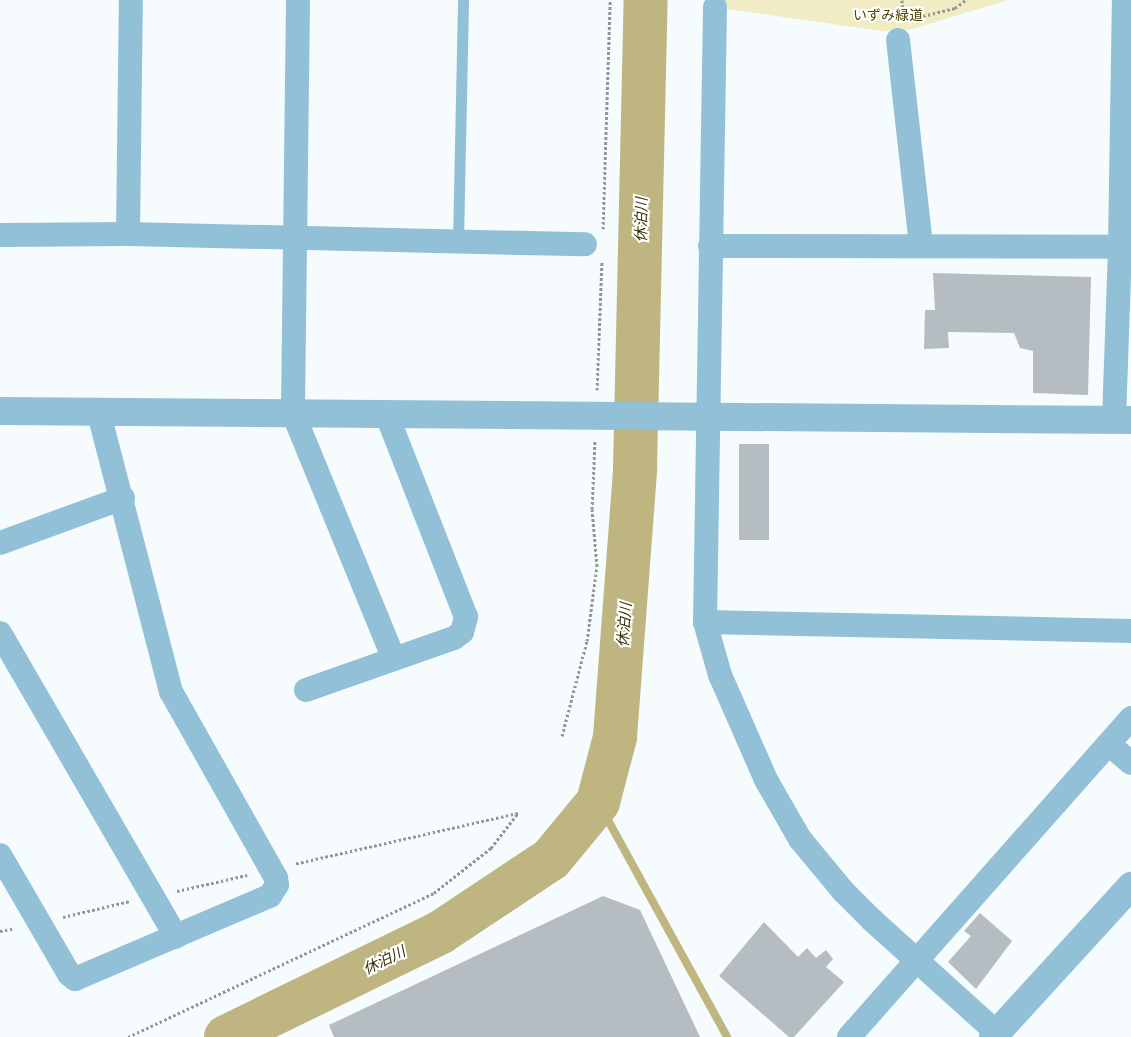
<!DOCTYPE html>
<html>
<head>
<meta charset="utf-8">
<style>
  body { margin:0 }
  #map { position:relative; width:1131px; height:1037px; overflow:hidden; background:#f6fcfe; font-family:Barlow,"Noto Sans JP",sans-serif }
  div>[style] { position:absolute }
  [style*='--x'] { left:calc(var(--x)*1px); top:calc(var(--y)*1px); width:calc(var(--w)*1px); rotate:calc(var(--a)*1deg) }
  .green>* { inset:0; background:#f2ecc5 }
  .stream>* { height:8px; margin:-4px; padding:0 4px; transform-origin:4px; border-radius:4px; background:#beb581 }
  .river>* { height:44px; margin:-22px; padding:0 22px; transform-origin:22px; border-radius:22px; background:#beb581 }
  .building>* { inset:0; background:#b5bdc2; transform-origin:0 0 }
  .path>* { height:3px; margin-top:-1.5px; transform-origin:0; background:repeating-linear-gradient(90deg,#919697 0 2.5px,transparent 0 5px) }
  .service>* { height:11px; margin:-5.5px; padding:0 5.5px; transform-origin:5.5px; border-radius:5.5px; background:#92c0d7 }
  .minor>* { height:24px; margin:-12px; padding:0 12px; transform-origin:12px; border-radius:12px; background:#92c0d7 }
  .tertiary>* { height:28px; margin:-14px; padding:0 14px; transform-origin:14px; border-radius:14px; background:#92c0d7 }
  span { translate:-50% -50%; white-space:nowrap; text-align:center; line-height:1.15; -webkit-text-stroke:4px #fff; paint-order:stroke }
  .park-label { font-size:14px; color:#4d4300 }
  .water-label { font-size:15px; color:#383005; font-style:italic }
</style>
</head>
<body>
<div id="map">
  <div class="green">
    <div style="clip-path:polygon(706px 0,1008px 0,909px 30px,882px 31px,706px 6px)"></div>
  </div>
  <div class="stream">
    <div style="--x:598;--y:802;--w:268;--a:61.2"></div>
  </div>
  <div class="river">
    <div style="--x:226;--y:1037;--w:239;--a:-26"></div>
    <div style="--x:441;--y:932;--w:132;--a:-33.6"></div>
    <div style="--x:551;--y:859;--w:74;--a:-50.5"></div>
    <div style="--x:598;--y:802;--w:67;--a:-75.3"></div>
    <div style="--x:615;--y:737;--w:270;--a:-85.7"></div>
    <div style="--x:635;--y:468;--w:468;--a:-88.7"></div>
  </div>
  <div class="building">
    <div style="clip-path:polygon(933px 273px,1091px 277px,1088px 395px,1033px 393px,1033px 351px,1020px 348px,1014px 333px,948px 332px,949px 348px,924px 349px,925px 310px,935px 310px)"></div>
    <div style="left:739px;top:444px;width:30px;height:96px"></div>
    <div style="clip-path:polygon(603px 896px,640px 910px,700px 1037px,334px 1037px,329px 1025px)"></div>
    <div style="clip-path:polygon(980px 913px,1012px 941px,976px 989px,948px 962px,971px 936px,964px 931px)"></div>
    <div style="clip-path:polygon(764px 922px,798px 957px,807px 948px,816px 958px,826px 950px,833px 959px,826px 967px,844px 982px,794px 1037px,789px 1037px,719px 976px)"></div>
  </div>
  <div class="path">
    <div style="--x:902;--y:0;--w:18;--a:87"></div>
    <div style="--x:905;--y:16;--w:18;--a:0"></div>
    <div style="--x:923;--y:16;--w:33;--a:-14"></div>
    <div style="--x:955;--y:8;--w:14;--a:-36"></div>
    <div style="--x:603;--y:229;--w:229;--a:-88.2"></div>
    <div style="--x:597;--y:390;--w:129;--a:-87.8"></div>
    <div style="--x:562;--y:736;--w:98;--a:-75.3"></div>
    <div style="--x:587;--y:641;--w:76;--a:-82.4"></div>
    <div style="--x:597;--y:566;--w:57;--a:-95"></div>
    <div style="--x:592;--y:509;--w:68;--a:-87.5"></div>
    <div style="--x:177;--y:891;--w:72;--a:-12.9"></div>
    <div style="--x:63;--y:917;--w:69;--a:-13.4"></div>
    <div style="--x:0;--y:931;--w:15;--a:-11"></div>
    <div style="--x:128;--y:1037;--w:338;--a:-25.2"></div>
    <div style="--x:434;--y:893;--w:73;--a:-38.3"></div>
    <div style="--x:491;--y:848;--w:44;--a:-52.4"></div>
    <div style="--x:518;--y:813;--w:230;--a:167.2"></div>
  </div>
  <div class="service">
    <div style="--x:458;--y:241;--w:241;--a:-88.8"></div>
  </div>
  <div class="minor">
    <div style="--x:298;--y:0;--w:413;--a:90.7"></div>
    <div style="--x:293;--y:413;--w:266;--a:67.7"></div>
    <div style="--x:715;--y:7;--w:615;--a:90.93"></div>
    <div style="--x:705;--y:622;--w:55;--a:74.2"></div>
    <div style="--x:720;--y:675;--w:115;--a:66.3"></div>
    <div style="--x:766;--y:780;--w:68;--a:60"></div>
    <div style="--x:800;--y:839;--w:67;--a:50.4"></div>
    <div style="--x:843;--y:891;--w:41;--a:45"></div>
    <div style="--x:872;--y:920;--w:169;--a:42.1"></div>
    <div style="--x:898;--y:40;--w:207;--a:83.6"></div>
    <div style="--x:128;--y:234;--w:234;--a:-89.3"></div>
    <div style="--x:0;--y:235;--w:128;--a:-0.4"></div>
    <div style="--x:128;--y:234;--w:457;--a:1.3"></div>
    <div style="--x:710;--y:246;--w:410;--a:0.1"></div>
    <div style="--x:1114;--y:420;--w:173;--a:-88"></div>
    <div style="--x:1120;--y:247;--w:247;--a:-89.1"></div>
    <div style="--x:0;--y:543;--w:131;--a:-20.1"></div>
    <div style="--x:705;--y:622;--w:426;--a:1.2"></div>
    <div style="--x:0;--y:633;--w:351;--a:59.9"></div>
    <div style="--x:306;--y:690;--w:157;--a:-19.4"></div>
    <div style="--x:454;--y:638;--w:10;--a:-37"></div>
    <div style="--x:462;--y:632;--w:16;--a:-75"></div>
    <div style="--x:466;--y:617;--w:217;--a:-111.4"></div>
    <div style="--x:1109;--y:744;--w:29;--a:41"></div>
    <div style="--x:0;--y:855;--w:138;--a:59.9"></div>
    <div style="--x:69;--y:974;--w:8;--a:40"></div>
    <div style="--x:75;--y:979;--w:212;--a:-23.1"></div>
    <div style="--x:270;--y:896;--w:13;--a:-58"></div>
    <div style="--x:277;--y:885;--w:7;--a:-98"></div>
    <div style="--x:276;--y:878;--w:214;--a:-119.4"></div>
    <div style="--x:171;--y:692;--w:288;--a:-104.5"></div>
    <div style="--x:849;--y:1037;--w:426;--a:-48.5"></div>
  </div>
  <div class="tertiary">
    <div style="--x:0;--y:411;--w:1131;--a:0.46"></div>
    <div style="--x:993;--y:1037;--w:205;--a:-47.6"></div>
  </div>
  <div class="park-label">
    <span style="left:888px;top:15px">いずみ緑道</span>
  </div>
  <div class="water-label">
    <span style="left:641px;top:220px;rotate:-89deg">休泊川</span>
    <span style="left:624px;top:625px;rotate:-86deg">休泊川</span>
    <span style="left:384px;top:960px;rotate:-26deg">休泊川</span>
  </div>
</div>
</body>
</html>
